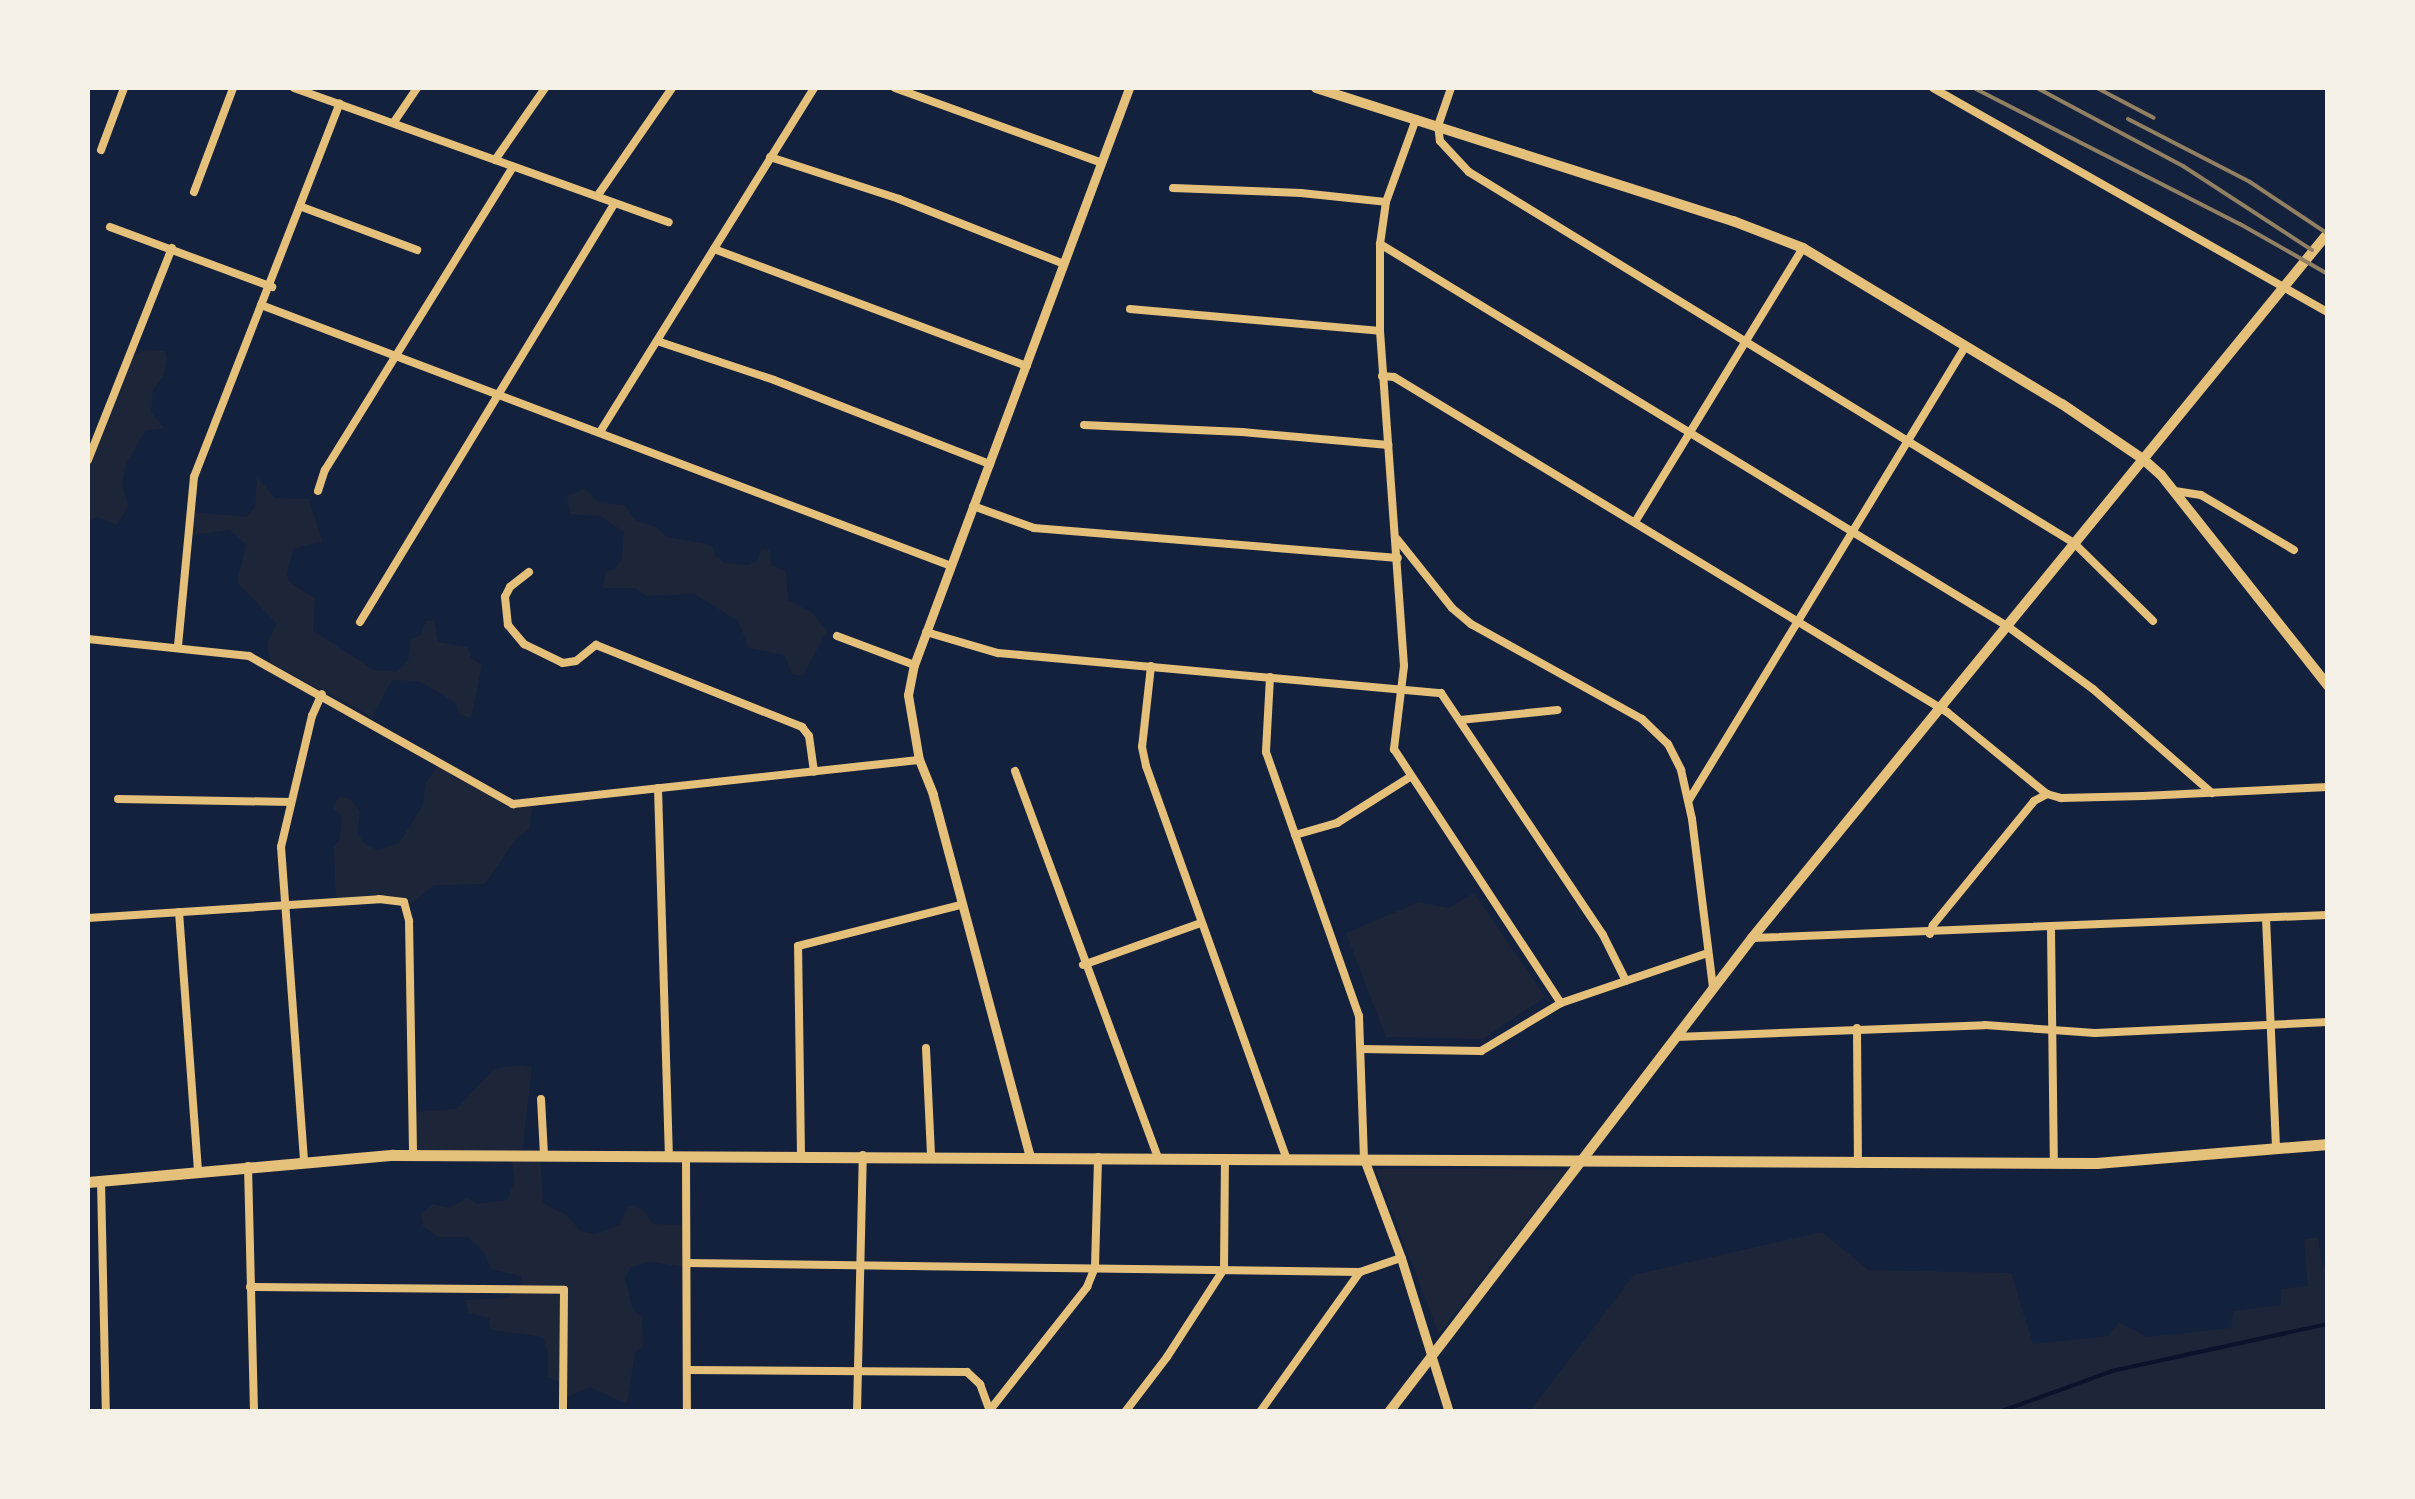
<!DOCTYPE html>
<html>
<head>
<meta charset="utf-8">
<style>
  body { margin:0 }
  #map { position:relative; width:2415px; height:1499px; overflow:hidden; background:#14213d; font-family:Karla,sans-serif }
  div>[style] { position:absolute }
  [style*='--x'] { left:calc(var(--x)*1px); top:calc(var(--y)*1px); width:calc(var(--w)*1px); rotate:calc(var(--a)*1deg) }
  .green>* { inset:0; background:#1d2539 }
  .stream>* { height:4px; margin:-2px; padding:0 2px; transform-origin:2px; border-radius:2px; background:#0b132b }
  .minor>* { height:8px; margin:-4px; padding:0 4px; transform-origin:4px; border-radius:4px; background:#e5c07b }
  .tertiary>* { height:9px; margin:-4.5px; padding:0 4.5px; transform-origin:4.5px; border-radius:4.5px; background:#e5c07b }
  .secondary>* { height:10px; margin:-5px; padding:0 5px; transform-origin:5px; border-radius:5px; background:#e5c07b }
  .primary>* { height:11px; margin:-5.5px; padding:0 5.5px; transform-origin:5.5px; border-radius:5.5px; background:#e5c07b }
  .rail>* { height:4px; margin:-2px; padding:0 2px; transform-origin:2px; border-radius:2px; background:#918062 }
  span { translate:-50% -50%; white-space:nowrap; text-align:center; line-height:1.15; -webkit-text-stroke:10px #f6f1e7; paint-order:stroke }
  .frame { position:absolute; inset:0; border:90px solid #f6f1e7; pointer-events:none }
</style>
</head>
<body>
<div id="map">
  <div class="green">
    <div style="clip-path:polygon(146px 350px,165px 351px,167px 357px,164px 374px,153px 390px,151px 412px,163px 428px,145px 431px,126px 464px,122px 485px,128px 506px,117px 525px,97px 517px,88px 521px,88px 460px,127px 357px)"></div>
    <div style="clip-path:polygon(257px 477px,275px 498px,309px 499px,322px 541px,293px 549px,287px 574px,289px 582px,315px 598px,313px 631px,374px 670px,396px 672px,408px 661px,411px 639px,421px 635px,426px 621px,434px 620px,438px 642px,468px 647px,471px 658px,482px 665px,471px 718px,460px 715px,456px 703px,419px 681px,392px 680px,372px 717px,270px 663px,267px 643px,277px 624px,237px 582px,246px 545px,230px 530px,190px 535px,193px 512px,247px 517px,255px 507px)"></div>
    <div style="clip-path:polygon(585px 489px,599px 503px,625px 505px,636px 521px,656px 527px,667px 537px,712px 545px,715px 556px,725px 563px,748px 565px,757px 561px,762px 548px,770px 551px,771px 565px,786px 572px,788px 600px,811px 612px,827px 630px,803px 676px,792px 674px,785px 655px,749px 648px,738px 621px,695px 594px,646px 596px,636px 588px,603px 588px,606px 571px,615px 569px,622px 559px,624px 532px,600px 516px,570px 514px,567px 496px)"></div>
    <div style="clip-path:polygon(440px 762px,509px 802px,533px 802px,529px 829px,516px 839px,485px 884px,434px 885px,406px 908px,395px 902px,336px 902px,334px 847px,340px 839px,342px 816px,333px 808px,339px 796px,350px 799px,360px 812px,357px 834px,366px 845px,378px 850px,399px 843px,422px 807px,426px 783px)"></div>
    <div style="clip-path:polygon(1474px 893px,1545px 997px,1483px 1039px,1386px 1037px,1346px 933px,1419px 902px,1448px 908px)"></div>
    <div style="clip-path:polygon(518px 1065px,532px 1067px,522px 1153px,540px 1157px,543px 1203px,568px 1216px,580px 1231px,595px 1234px,620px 1225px,628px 1206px,642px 1209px,653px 1224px,687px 1225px,686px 1267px,650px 1262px,631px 1267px,625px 1278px,633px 1310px,642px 1317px,643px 1346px,635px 1352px,627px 1404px,590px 1387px,561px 1400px,559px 1382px,547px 1377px,548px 1354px,543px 1337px,491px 1330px,489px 1318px,469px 1313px,465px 1300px,505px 1298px,520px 1289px,521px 1276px,491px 1269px,484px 1252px,468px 1237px,438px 1237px,423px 1226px,421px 1214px,433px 1204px,449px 1208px,467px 1198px,477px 1204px,507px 1200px,515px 1180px,511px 1156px,416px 1152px,416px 1112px,456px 1109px,494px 1069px)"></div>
    <div style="clip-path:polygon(1375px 1168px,1374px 1168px,1567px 1170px,1439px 1334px)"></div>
    <div style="clip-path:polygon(1822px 1232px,1868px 1270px,2011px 1273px,2033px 1344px,2108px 1336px,2119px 1322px,2147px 1337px,2231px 1328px,2233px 1311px,2280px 1305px,2282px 1289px,2308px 1286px,2304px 1240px,2318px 1237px,2322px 1264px,2327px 1266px,2327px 1411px,1530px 1411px,1634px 1275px)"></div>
  </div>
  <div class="stream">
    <div style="--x:1999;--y:1412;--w:120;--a:-19.9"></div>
    <div style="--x:2112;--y:1371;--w:221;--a:-12.3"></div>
  </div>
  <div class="minor">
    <div style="--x:294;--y:88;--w:398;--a:19.7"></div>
    <div style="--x:895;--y:88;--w:220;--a:19.9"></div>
    <div style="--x:1451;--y:88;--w:39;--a:109"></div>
    <div style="--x:1438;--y:125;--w:16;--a:83"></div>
    <div style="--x:1440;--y:141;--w:42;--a:46.9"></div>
    <div style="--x:1469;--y:172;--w:710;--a:31.52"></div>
    <div style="--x:2074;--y:543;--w:111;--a:44.6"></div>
    <div style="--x:1933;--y:88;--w:454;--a:29.6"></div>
    <div style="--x:1416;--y:119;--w:88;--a:109.9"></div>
    <div style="--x:1386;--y:202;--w:42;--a:98.1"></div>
    <div style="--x:1380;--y:244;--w:87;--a:90"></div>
    <div style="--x:1380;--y:331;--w:336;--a:85.9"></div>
    <div style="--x:1404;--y:666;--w:84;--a:96.9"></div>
    <div style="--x:1394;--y:749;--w:304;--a:56.7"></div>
    <div style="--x:394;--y:122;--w:41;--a:-55.9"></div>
    <div style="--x:101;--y:150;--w:66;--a:-69.6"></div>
    <div style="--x:770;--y:157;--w:136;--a:18"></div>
    <div style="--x:899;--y:199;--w:177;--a:21.5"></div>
    <div style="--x:495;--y:160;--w:88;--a:-55.2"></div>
    <div style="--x:1173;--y:188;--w:128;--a:2.2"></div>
    <div style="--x:1301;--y:193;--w:85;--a:6"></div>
    <div style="--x:194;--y:192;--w:111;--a:-69.4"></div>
    <div style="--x:598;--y:195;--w:130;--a:-55.3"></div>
    <div style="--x:302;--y:207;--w:123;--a:20.5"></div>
    <div style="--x:110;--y:227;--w:173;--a:20.3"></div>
    <div style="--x:1380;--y:244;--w:734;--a:31.35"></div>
    <div style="--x:2007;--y:626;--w:107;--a:36.2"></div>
    <div style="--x:2093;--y:689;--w:158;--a:41.2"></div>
    <div style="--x:714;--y:249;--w:334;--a:20.5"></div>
    <div style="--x:261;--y:305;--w:738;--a:20.72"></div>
    <div style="--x:1130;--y:309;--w:251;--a:5"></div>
    <div style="--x:657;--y:341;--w:123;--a:18.4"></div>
    <div style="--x:774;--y:380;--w:232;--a:21.3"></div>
    <div style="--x:1382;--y:376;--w:12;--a:5"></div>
    <div style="--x:1394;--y:377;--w:647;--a:31.21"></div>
    <div style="--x:1947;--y:712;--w:129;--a:39.4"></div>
    <div style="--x:2047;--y:794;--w:15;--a:16"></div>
    <div style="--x:2061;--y:798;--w:82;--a:-1.4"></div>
    <div style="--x:2143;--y:796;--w:185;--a:-2.8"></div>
    <div style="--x:1084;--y:425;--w:158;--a:2.5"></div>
    <div style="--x:1242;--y:432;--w:147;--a:5.1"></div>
    <div style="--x:600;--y:432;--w:405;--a:-58.1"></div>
    <div style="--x:88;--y:460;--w:228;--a:-68.4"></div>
    <div style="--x:318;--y:491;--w:22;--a:-72"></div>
    <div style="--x:325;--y:470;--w:357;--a:-58.2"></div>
    <div style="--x:2175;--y:491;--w:26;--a:9"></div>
    <div style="--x:2201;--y:495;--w:108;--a:30.6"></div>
    <div style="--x:973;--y:506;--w:65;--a:19.8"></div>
    <div style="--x:1034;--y:528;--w:365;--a:4.7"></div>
    <div style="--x:1635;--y:522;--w:321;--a:-58.5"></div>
    <div style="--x:1397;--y:539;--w:88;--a:51.4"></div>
    <div style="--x:1452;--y:608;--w:25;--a:40"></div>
    <div style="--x:1471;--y:624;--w:196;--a:29.1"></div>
    <div style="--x:1642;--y:719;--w:36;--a:44"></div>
    <div style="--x:1668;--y:744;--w:29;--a:63"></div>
    <div style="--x:1681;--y:770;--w:50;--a:77.3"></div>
    <div style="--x:1692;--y:819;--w:170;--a:82.9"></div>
    <div style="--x:529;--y:572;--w:24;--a:142"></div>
    <div style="--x:510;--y:587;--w:11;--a:117"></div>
    <div style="--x:505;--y:597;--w:28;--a:84"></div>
    <div style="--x:508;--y:625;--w:25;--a:50"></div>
    <div style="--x:524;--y:644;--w:43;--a:26"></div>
    <div style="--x:563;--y:663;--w:13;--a:-9"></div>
    <div style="--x:576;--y:661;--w:26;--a:-39"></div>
    <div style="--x:596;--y:645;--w:222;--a:21.7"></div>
    <div style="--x:802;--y:727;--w:11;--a:52"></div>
    <div style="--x:809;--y:736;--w:36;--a:82"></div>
    <div style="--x:360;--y:622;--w:488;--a:-58.7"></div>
    <div style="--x:926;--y:632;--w:75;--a:16.3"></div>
    <div style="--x:998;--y:653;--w:445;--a:5.2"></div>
    <div style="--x:1441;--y:693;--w:291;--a:56.2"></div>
    <div style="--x:1603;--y:935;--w:51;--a:63.4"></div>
    <div style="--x:837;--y:636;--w:82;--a:20.6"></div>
    <div style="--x:88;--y:639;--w:162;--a:6"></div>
    <div style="--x:249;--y:656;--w:303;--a:29.3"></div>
    <div style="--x:513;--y:804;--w:408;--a:-6.2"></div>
    <div style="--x:178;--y:646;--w:170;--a:-84.6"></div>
    <div style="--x:194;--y:477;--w:401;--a:-68.7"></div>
    <div style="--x:1151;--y:666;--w:81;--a:96.3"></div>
    <div style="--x:1142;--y:747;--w:19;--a:78"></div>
    <div style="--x:1146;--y:766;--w:416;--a:70.3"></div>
    <div style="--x:1270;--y:677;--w:75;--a:93.1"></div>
    <div style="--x:1266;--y:752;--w:280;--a:70.6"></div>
    <div style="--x:1359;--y:1016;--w:143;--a:88"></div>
    <div style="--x:1460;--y:720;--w:98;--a:-5.9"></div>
    <div style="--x:1015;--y:771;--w:413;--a:69.7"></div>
    <div style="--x:658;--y:788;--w:367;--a:88.3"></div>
    <div style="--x:118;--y:799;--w:173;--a:1"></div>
    <div style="--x:1689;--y:800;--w:530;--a:-58.65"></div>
    <div style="--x:1295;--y:835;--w:44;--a:-15.9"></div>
    <div style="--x:1337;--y:823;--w:86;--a:-32.2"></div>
    <div style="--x:179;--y:912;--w:258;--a:85.8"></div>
    <div style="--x:88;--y:918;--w:292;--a:-3.7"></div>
    <div style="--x:379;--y:899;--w:25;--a:7"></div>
    <div style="--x:404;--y:902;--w:20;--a:75"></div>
    <div style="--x:409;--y:921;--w:234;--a:89"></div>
    <div style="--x:2266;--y:918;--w:232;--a:87.5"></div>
    <div style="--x:2051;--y:929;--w:233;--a:89.3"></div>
    <div style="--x:1930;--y:934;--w:9;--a:-72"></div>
    <div style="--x:1933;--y:925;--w:160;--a:-50.8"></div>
    <div style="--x:2034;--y:801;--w:15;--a:-28"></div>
    <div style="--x:1752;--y:938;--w:576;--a:-2.29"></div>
    <div style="--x:1083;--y:965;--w:125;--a:-19.6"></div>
    <div style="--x:1857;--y:1028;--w:136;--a:89.6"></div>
    <div style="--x:1676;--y:1037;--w:309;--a:-2.2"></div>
    <div style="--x:1985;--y:1025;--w:110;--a:4.2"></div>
    <div style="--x:2095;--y:1033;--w:233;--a:-2.7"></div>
    <div style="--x:926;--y:1048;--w:108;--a:87.3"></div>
    <div style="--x:1362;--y:1049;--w:119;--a:1"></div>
    <div style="--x:1481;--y:1051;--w:93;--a:-31"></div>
    <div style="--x:1561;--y:1003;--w:152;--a:-18.8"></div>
    <div style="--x:541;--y:1099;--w:56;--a:86.9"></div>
    <div style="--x:686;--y:1156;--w:256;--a:89.8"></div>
    <div style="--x:801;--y:1156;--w:210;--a:-90.8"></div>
    <div style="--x:798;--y:946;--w:167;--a:-14.2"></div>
    <div style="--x:304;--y:1160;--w:314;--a:-94.2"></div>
    <div style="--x:281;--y:847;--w:135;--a:-76.7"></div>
    <div style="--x:312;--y:716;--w:24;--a:-66"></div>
    <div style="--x:248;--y:1166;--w:246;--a:88.6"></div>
    <div style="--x:101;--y:1181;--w:231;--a:88.8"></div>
    <div style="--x:687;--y:1263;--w:673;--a:0.77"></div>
    <div style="--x:1360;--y:1272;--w:43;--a:-18.9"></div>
    <div style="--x:250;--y:1287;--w:314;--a:0.5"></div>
    <div style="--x:564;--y:1290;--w:122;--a:90.5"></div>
    <div style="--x:687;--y:1370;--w:280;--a:0.4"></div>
    <div style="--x:967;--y:1372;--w:18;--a:43"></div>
    <div style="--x:980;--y:1384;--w:30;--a:70"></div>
    <div style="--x:990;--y:1410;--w:157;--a:-51.7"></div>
    <div style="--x:1087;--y:1287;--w:22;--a:-68"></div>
    <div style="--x:1095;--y:1267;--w:110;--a:-88.4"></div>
    <div style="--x:857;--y:1412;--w:257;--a:-88.7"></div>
    <div style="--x:1125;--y:1412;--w:69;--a:-52.6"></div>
    <div style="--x:1167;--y:1357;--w:105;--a:-57.1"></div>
    <div style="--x:1224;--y:1269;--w:111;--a:-89.5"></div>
    <div style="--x:1260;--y:1412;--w:172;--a:-54.5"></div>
  </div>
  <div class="tertiary">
    <div style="--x:1030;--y:1157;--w:376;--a:-105"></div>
    <div style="--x:933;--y:794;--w:37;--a:-112"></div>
    <div style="--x:919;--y:760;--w:66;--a:-99.6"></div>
    <div style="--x:908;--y:695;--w:31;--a:-79"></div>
    <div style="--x:914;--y:665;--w:616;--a:-69.56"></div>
    <div style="--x:1364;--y:1159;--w:106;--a:69.5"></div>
    <div style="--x:1401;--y:1258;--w:161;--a:72.7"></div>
  </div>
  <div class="secondary">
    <div style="--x:1316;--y:88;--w:438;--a:17.7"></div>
    <div style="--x:1733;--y:221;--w:75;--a:21.1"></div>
    <div style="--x:1803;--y:248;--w:302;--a:31.1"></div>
    <div style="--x:2062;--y:404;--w:98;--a:34.2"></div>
    <div style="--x:2143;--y:459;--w:24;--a:42"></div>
    <div style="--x:2161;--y:475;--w:269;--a:51.6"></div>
    <div style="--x:1389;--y:1412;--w:597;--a:-52.55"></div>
    <div style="--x:1752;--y:938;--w:910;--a:-50.75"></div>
  </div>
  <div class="primary">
    <div style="--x:88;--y:1182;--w:306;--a:-5.1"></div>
    <div style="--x:393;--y:1155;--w:1703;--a:0.27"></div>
    <div style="--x:2096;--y:1163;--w:233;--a:-4.7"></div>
  </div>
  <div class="rail">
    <div style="--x:1974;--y:88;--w:299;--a:27.1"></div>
    <div style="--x:2240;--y:224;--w:101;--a:29.6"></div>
    <div style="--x:2037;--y:88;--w:166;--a:28.1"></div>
    <div style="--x:2183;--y:166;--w:154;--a:33.1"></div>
    <div style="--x:2097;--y:88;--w:64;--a:27.8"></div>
    <div style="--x:2128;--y:119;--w:137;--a:27.3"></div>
    <div style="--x:2250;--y:182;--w:94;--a:33.7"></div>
  </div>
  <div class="frame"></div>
</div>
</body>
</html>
